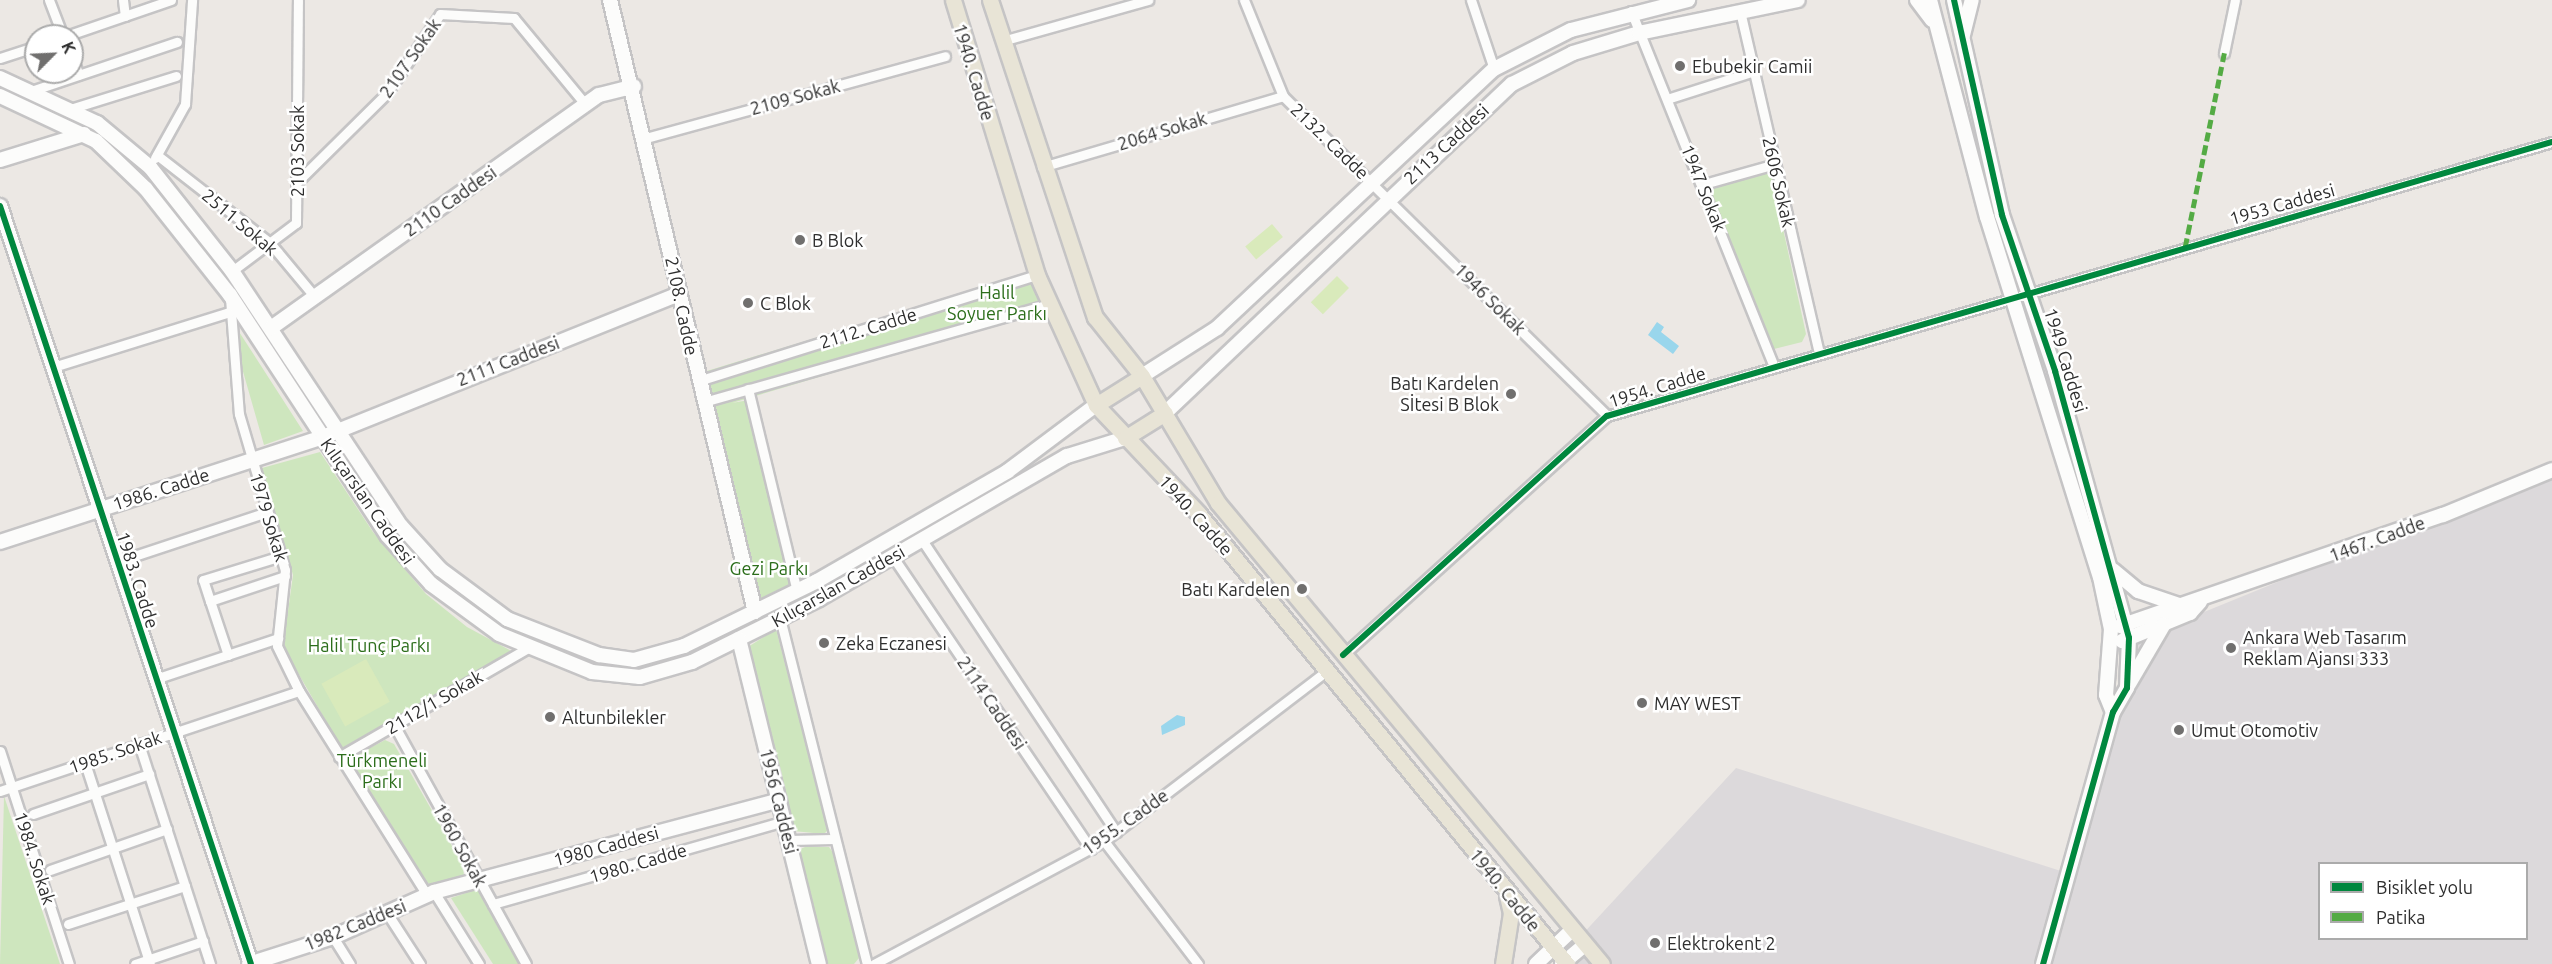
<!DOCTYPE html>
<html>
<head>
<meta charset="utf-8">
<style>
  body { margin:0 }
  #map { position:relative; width:2552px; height:964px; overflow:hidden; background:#ece8e4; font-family:Ubuntu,sans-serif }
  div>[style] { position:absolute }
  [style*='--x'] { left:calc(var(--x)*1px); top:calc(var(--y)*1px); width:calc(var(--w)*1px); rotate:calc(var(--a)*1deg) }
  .industrial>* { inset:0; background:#dcd9db }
  .green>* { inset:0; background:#cee6be }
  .pitch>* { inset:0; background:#d9eabb; transform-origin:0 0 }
  .water>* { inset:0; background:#99d6ec }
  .roads { filter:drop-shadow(2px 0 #c5c4c5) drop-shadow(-2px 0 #c5c4c5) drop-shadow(0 2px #c5c4c5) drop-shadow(0 -2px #c5c4c5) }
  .street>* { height:9px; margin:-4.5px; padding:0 4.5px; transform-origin:4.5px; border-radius:4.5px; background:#fcfcfb }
  .secondary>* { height:14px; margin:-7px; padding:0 7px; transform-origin:7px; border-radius:7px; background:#fcfcfb }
  .primary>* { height:15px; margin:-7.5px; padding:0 7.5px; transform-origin:7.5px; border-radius:7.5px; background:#e8e4d6 }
  .quiet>* { height:4.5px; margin-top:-2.25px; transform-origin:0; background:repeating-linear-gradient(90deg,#54ab44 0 9px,transparent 0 13.5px) }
  .cycleway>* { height:6px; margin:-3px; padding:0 3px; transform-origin:3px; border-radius:3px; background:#00873e }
  .dots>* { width:16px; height:16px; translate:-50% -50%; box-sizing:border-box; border:3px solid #fff; border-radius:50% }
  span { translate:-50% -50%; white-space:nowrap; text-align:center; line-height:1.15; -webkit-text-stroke:5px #fff; paint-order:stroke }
  .street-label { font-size:18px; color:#2e2e2e }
  .poi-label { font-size:18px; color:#2e2e2e }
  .left { translate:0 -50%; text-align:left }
  .right { translate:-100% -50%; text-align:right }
  .park-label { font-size:18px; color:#2c6e1b }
  .legend { position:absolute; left:2318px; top:862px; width:210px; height:78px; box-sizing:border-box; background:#fff; border:2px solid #ababab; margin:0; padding:8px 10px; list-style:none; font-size:18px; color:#2e2e2e }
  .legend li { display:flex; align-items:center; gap:12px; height:30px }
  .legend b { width:30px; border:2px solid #ababab }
  .north { position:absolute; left:24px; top:24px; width:60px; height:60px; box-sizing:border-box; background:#fff; border:2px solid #ababab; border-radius:50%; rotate:66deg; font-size:16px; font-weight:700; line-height:24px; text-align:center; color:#2e2e2e }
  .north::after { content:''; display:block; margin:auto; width:21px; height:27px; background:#706f6e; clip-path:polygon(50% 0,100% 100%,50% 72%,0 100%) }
</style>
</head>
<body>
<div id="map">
  <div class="industrial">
    <div style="clip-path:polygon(evenodd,2552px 470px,2552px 964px,1555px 964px,1736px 768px,2064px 872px,2133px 641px,2552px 470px,2320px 864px,2526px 864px,2526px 938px,2320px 938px,2320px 864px)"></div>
  </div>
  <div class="green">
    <div style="clip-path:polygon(1770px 169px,1806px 334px,1802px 342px,1774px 349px,1709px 188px)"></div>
    <div style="clip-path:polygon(1031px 272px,1044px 310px,732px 403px,749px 400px,795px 586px,764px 601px,755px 597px,716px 408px,697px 374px)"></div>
    <div style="clip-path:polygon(234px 324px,303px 431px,264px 445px,242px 368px,237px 369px)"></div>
    <div style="clip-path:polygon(320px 452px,373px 532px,426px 594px,467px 627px,513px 652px,342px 749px,283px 647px,293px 575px,262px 468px)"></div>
    <div style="clip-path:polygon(776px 629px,828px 830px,824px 834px,793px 831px,748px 647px)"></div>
    <div style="clip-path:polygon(385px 740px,394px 744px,463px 865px,464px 877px,426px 884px,349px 765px,351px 758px)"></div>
    <div style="clip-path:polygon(4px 796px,60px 964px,0 964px)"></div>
    <div style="clip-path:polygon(805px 847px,829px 847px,834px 854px,859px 958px,854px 964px,827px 964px,798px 850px)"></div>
    <div style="clip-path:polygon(484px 887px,526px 964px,493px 964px,451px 898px)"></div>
  </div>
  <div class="pitch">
    <div style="left:1272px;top:224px;width:17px;height:35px;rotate:50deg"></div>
    <div style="left:1337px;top:276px;width:17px;height:37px;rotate:45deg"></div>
    <div style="left:366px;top:659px;width:49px;height:51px;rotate:61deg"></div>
  </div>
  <div class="water">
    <div style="clip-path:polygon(1657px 322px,1664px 327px,1661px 332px,1679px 346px,1673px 354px,1648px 335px)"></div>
    <div style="clip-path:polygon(1177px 715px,1185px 717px,1185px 725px,1162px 735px,1161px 726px)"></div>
  </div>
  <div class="roads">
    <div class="street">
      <div style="--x:49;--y:0;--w:39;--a:69"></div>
      <div style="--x:123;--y:0;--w:16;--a:83"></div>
      <div style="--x:1244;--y:0;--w:104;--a:67.9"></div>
      <div style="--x:1283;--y:96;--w:455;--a:44.6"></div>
      <div style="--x:1471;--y:0;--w:73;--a:71.6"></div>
      <div style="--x:1631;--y:11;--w:384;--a:68.1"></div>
      <div style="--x:1740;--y:11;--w:352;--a:77"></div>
      <div style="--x:66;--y:36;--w:111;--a:-18.9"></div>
      <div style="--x:1002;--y:41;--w:152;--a:-15.7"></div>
      <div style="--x:2224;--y:53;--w:54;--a:-78.3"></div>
      <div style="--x:0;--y:58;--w:38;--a:-18"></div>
      <div style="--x:72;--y:58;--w:18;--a:68"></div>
      <div style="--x:31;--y:91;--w:154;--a:-18.6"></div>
      <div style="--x:1667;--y:99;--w:91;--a:-17.8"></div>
      <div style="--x:70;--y:109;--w:111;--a:-17.3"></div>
      <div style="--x:646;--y:138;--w:310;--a:-15.3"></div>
      <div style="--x:157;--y:155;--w:143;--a:37.9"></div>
      <div style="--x:270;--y:243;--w:70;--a:50.2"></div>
      <div style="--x:155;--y:158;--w:62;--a:-60.9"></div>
      <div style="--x:185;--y:104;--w:104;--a:-86.1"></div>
      <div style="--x:1042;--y:167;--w:251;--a:-16.4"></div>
      <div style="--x:296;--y:183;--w:128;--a:-44.7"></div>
      <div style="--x:387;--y:93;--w:95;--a:-56.1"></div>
      <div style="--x:440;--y:14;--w:74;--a:3.1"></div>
      <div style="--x:514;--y:18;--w:113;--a:50.4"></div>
      <div style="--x:1704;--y:184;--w:74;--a:-15.7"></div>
      <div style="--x:232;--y:271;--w:80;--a:-36.9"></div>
      <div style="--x:296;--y:223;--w:223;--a:-89.5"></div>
      <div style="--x:230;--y:298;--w:116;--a:85.6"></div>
      <div style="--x:239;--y:414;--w:163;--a:73.6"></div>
      <div style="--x:285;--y:570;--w:76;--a:96"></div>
      <div style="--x:277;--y:646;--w:50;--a:63.9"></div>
      <div style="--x:299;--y:691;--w:241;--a:57.9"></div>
      <div style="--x:53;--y:367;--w:185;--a:-17.3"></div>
      <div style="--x:698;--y:381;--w:355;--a:-17.4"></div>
      <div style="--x:748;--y:389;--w:208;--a:76.4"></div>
      <div style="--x:707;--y:401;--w:353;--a:-15.8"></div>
      <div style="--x:922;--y:540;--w:351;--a:56.4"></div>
      <div style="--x:893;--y:557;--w:353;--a:55.9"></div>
      <div style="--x:116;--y:562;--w:159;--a:-18.3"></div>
      <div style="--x:210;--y:601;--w:22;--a:-108"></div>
      <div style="--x:203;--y:580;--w:82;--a:-17.1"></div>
      <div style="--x:780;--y:618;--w:357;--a:75.9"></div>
      <div style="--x:228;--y:655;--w:57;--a:-108.4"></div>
      <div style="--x:210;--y:601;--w:79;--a:-18.4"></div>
      <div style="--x:1343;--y:655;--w:356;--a:-42.2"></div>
      <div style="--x:1607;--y:416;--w:984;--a:-16.17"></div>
      <div style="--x:155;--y:679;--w:130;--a:-18.4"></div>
      <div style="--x:394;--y:725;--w:273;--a:61.1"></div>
      <div style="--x:139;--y:744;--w:231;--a:72.1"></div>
      <div style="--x:0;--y:751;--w:224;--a:72.1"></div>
      <div style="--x:339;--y:757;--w:218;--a:-30"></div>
      <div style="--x:85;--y:763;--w:211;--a:72.1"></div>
      <div style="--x:0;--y:791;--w:315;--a:-18.5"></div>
      <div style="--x:33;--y:814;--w:123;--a:-19"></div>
      <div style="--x:789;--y:840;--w:44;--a:-1.3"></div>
      <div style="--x:1104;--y:841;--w:155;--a:52.6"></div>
      <div style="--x:50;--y:870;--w:124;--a:-19.3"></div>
      <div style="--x:434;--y:892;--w:85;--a:58"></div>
      <div style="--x:493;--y:904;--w:303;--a:-15.9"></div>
      <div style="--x:387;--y:913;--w:61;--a:57.1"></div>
      <div style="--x:68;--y:924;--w:123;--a:-18"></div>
      <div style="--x:333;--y:937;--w:32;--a:58"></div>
      <div style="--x:135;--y:964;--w:72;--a:-18.7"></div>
      <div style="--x:874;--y:964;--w:261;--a:-28.1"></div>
      <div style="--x:1104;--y:841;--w:280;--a:-37.4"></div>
    </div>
    <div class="secondary">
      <div style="--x:610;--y:0;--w:629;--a:76.67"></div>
      <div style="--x:1917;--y:0;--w:25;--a:53"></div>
      <div style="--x:1930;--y:0;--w:224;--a:75.3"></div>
      <div style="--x:1987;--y:217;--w:377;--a:72.6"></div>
      <div style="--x:2100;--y:577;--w:53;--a:78.1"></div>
      <div style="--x:2111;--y:629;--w:66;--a:94.3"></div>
      <div style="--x:2106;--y:695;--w:18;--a:68"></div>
      <div style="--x:1954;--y:0;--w:220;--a:77.4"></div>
      <div style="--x:2002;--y:215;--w:165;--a:71.2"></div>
      <div style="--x:2055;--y:371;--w:277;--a:74.5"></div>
      <div style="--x:2129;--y:638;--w:50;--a:92.3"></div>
      <div style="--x:2127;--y:688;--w:28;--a:120"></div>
      <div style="--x:2113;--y:712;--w:262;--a:105.5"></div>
      <div style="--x:1963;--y:35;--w:36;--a:-76"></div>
      <div style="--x:0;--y:78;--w:107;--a:24.9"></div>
      <div style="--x:97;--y:123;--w:69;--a:39.7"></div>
      <div style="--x:150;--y:167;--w:132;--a:51.7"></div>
      <div style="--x:232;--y:271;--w:306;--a:56.5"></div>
      <div style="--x:401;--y:526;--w:58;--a:47.8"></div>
      <div style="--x:440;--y:569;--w:84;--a:36.7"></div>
      <div style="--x:507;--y:619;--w:99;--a:21.4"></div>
      <div style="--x:599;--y:655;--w:35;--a:8"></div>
      <div style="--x:634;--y:660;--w:52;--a:-15.6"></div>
      <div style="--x:684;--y:646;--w:148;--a:-26"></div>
      <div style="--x:817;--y:581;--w:220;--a:-29.9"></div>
      <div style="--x:1008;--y:471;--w:110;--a:-36.9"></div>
      <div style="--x:0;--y:96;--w:106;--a:25.1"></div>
      <div style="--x:96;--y:141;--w:69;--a:43.8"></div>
      <div style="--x:146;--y:189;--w:135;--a:51.6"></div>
      <div style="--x:230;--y:295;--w:287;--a:56.8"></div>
      <div style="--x:387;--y:535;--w:66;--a:48.1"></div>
      <div style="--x:431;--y:584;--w:84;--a:36.3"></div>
      <div style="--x:499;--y:634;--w:100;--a:22.2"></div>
      <div style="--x:592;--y:672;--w:48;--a:5.9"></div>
      <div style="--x:640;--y:677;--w:54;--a:-16.1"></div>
      <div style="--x:692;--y:662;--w:142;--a:-26.4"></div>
      <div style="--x:819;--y:599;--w:286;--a:-30"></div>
      <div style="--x:1067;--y:456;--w:61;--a:-17.2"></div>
      <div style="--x:0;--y:160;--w:88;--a:-17.2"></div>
      <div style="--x:0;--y:206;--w:798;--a:71.68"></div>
      <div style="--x:271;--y:328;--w:402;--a:-35.4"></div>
      <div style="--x:599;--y:95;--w:36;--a:-14"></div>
      <div style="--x:1142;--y:376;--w:89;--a:-32.6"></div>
      <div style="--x:1217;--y:328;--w:379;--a:-43.1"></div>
      <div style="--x:1494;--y:69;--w:86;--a:-26.9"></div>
      <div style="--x:1571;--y:30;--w:121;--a:-14.4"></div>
      <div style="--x:1165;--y:413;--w:478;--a:-43.5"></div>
      <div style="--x:1512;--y:84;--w:68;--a:-26.9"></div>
      <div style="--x:1573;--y:53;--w:69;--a:-16.9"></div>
      <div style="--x:1639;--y:33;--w:162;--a:-11.7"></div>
      <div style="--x:0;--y:542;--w:340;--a:-18"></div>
      <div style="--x:323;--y:437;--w:384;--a:-21.9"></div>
      <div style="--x:2113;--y:570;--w:33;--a:40"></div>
      <div style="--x:2138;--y:591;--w:43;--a:18.9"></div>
      <div style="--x:2120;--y:626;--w:342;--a:-19"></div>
      <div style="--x:2443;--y:515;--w:118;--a:-22.4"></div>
      <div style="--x:739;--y:639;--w:335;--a:76.2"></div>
      <div style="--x:2122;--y:641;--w:74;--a:-22.4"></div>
      <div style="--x:2190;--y:613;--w:15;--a:-48"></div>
      <div style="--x:2129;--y:684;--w:69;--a:-59.7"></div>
      <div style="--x:249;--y:964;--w:88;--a:-17.8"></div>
      <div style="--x:333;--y:937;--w:111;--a:-24"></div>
      <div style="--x:434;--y:892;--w:357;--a:-14.9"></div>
      <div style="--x:1536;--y:964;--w:50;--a:-43.4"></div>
      <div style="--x:1562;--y:964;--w:30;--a:-40"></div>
    </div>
    <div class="primary">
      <div style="--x:953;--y:0;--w:288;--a:73"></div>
      <div style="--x:1037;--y:275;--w:143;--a:65.6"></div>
      <div style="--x:1096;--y:405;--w:149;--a:46.6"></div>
      <div style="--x:1198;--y:513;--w:583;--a:50.71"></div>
      <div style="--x:990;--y:0;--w:334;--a:71.7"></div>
      <div style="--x:1095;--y:317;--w:75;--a:51.5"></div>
      <div style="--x:1142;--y:376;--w:148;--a:59.1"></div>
      <div style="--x:1218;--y:503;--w:600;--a:50.21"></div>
      <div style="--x:1096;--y:405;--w:54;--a:-32.2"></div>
      <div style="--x:1125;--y:438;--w:47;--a:-32"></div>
      <div style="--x:1503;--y:964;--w:52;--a:-81.1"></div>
      <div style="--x:1511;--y:913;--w:18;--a:-103"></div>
    </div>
  </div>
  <div class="quiet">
    <div style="--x:2185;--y:247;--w:198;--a:-78.6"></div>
  </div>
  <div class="cycleway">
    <div style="--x:1954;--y:0;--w:220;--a:77.4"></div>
    <div style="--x:2002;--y:215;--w:165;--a:71.2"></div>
    <div style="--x:2055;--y:371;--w:277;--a:74.5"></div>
    <div style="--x:2129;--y:638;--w:50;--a:92.3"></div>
    <div style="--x:2127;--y:688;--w:28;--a:120"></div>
    <div style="--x:2113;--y:712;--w:262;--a:105.5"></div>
    <div style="--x:0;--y:206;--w:798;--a:71.68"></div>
    <div style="--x:1343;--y:655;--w:356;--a:-42.2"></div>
    <div style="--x:1607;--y:416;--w:984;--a:-16.17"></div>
  </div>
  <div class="dots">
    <div style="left:1680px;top:66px;background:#706f6e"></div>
    <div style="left:800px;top:240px;background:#706f6e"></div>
    <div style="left:748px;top:303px;background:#706f6e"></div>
    <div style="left:1511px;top:394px;background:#706f6e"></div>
    <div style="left:1302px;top:589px;background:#706f6e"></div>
    <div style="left:824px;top:643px;background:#706f6e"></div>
    <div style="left:2231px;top:648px;background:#706f6e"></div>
    <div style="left:1642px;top:703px;background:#706f6e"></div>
    <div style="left:550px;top:717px;background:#706f6e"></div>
    <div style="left:2179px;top:730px;background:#706f6e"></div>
    <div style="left:1655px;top:943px;background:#706f6e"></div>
  </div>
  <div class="street-label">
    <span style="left:410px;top:58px;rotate:-55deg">2107 Sokak</span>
    <span style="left:974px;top:72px;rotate:73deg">1940. Cadde</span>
    <span style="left:795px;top:97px;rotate:-15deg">2109 Sokak</span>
    <span style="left:1162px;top:131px;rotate:-17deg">2064 Sokak</span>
    <span style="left:1330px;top:141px;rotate:44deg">2132. Cadde</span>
    <span style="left:1446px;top:144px;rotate:-43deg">2113 Caddesi</span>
    <span style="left:297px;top:151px;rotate:-90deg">2103 Sokak</span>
    <span style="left:1779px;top:182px;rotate:77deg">2606 Sokak</span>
    <span style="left:1704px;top:188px;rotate:68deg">1947 Sokak</span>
    <span style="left:450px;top:201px;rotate:-35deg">2110 Caddesi</span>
    <span style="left:2282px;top:204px;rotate:-16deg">1953 Caddesi</span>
    <span style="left:240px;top:222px;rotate:40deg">2511 Sokak</span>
    <span style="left:1490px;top:299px;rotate:45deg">1946 Sokak</span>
    <span style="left:682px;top:306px;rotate:78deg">2108. Cadde</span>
    <span style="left:868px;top:328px;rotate:-17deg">2112. Cadde</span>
    <span style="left:2066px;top:360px;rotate:73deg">1949 Caddesi</span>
    <span style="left:508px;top:361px;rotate:-21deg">2111 Caddesi</span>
    <span style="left:1657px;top:387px;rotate:-17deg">1954. Cadde</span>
    <span style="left:161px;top:489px;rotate:-18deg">1986. Cadde</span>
    <span style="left:368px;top:501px;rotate:55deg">Kılıçarslan Caddesi</span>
    <span style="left:1196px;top:515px;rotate:48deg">1940. Cadde</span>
    <span style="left:269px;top:517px;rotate:73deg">1979 Sokak</span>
    <span style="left:2377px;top:539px;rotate:-20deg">1467. Cadde</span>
    <span style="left:138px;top:580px;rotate:72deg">1983. Cadde</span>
    <span style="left:838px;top:586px;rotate:-29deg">Kılıçarslan Caddesi</span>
    <span style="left:434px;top:702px;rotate:-30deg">2112/1 Sokak</span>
    <span style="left:992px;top:703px;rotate:56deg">2114 Caddesi</span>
    <span style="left:115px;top:752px;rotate:-19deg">1985. Sokak</span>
    <span style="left:779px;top:801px;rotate:76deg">1956 Caddesi</span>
    <span style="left:1125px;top:822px;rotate:-35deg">1955. Cadde</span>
    <span style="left:460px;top:845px;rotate:61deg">1960 Sokak</span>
    <span style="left:606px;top:846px;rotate:-15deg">1980 Caddesi</span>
    <span style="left:35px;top:858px;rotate:72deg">1984. Sokak</span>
    <span style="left:638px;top:863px;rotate:-16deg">1980. Cadde</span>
    <span style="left:1505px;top:890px;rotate:51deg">1940. Cadde</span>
    <span style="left:355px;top:925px;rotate:-22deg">1982 Caddesi</span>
  </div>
  <div class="poi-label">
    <span class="left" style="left:1692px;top:66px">Ebubekir Camii</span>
    <span class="left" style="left:812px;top:240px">B Blok</span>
    <span class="left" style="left:760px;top:303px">C Blok</span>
    <span class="right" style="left:1499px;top:394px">Batı Kardelen<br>Sİtesi B Blok</span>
    <span class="right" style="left:1290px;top:589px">Batı Kardelen</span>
    <span class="left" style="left:2243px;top:648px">Ankara Web Tasarım<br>Reklam Ajansı 333</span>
    <span class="left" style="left:836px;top:643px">Zeka Eczanesi</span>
    <span class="left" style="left:1654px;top:703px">MAY WEST</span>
    <span class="left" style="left:562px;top:717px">Altunbilekler</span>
    <span class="left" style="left:2191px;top:730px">Umut Otomotiv</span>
    <span class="left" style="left:1667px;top:943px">Elektrokent 2</span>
  </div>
  <div class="park-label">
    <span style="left:997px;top:303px">Halil<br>Soyuer Parkı</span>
    <span style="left:769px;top:568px">Gezi Parkı</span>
    <span style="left:369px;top:645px">Halil Tunç Parkı</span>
    <span style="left:382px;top:771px">Türkmeneli<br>Parkı</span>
  </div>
  <ul class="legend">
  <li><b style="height:8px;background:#00873e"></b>Bisiklet yolu</li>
  <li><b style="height:8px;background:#54ab44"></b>Patika</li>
  </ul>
  <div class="north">K</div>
</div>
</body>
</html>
